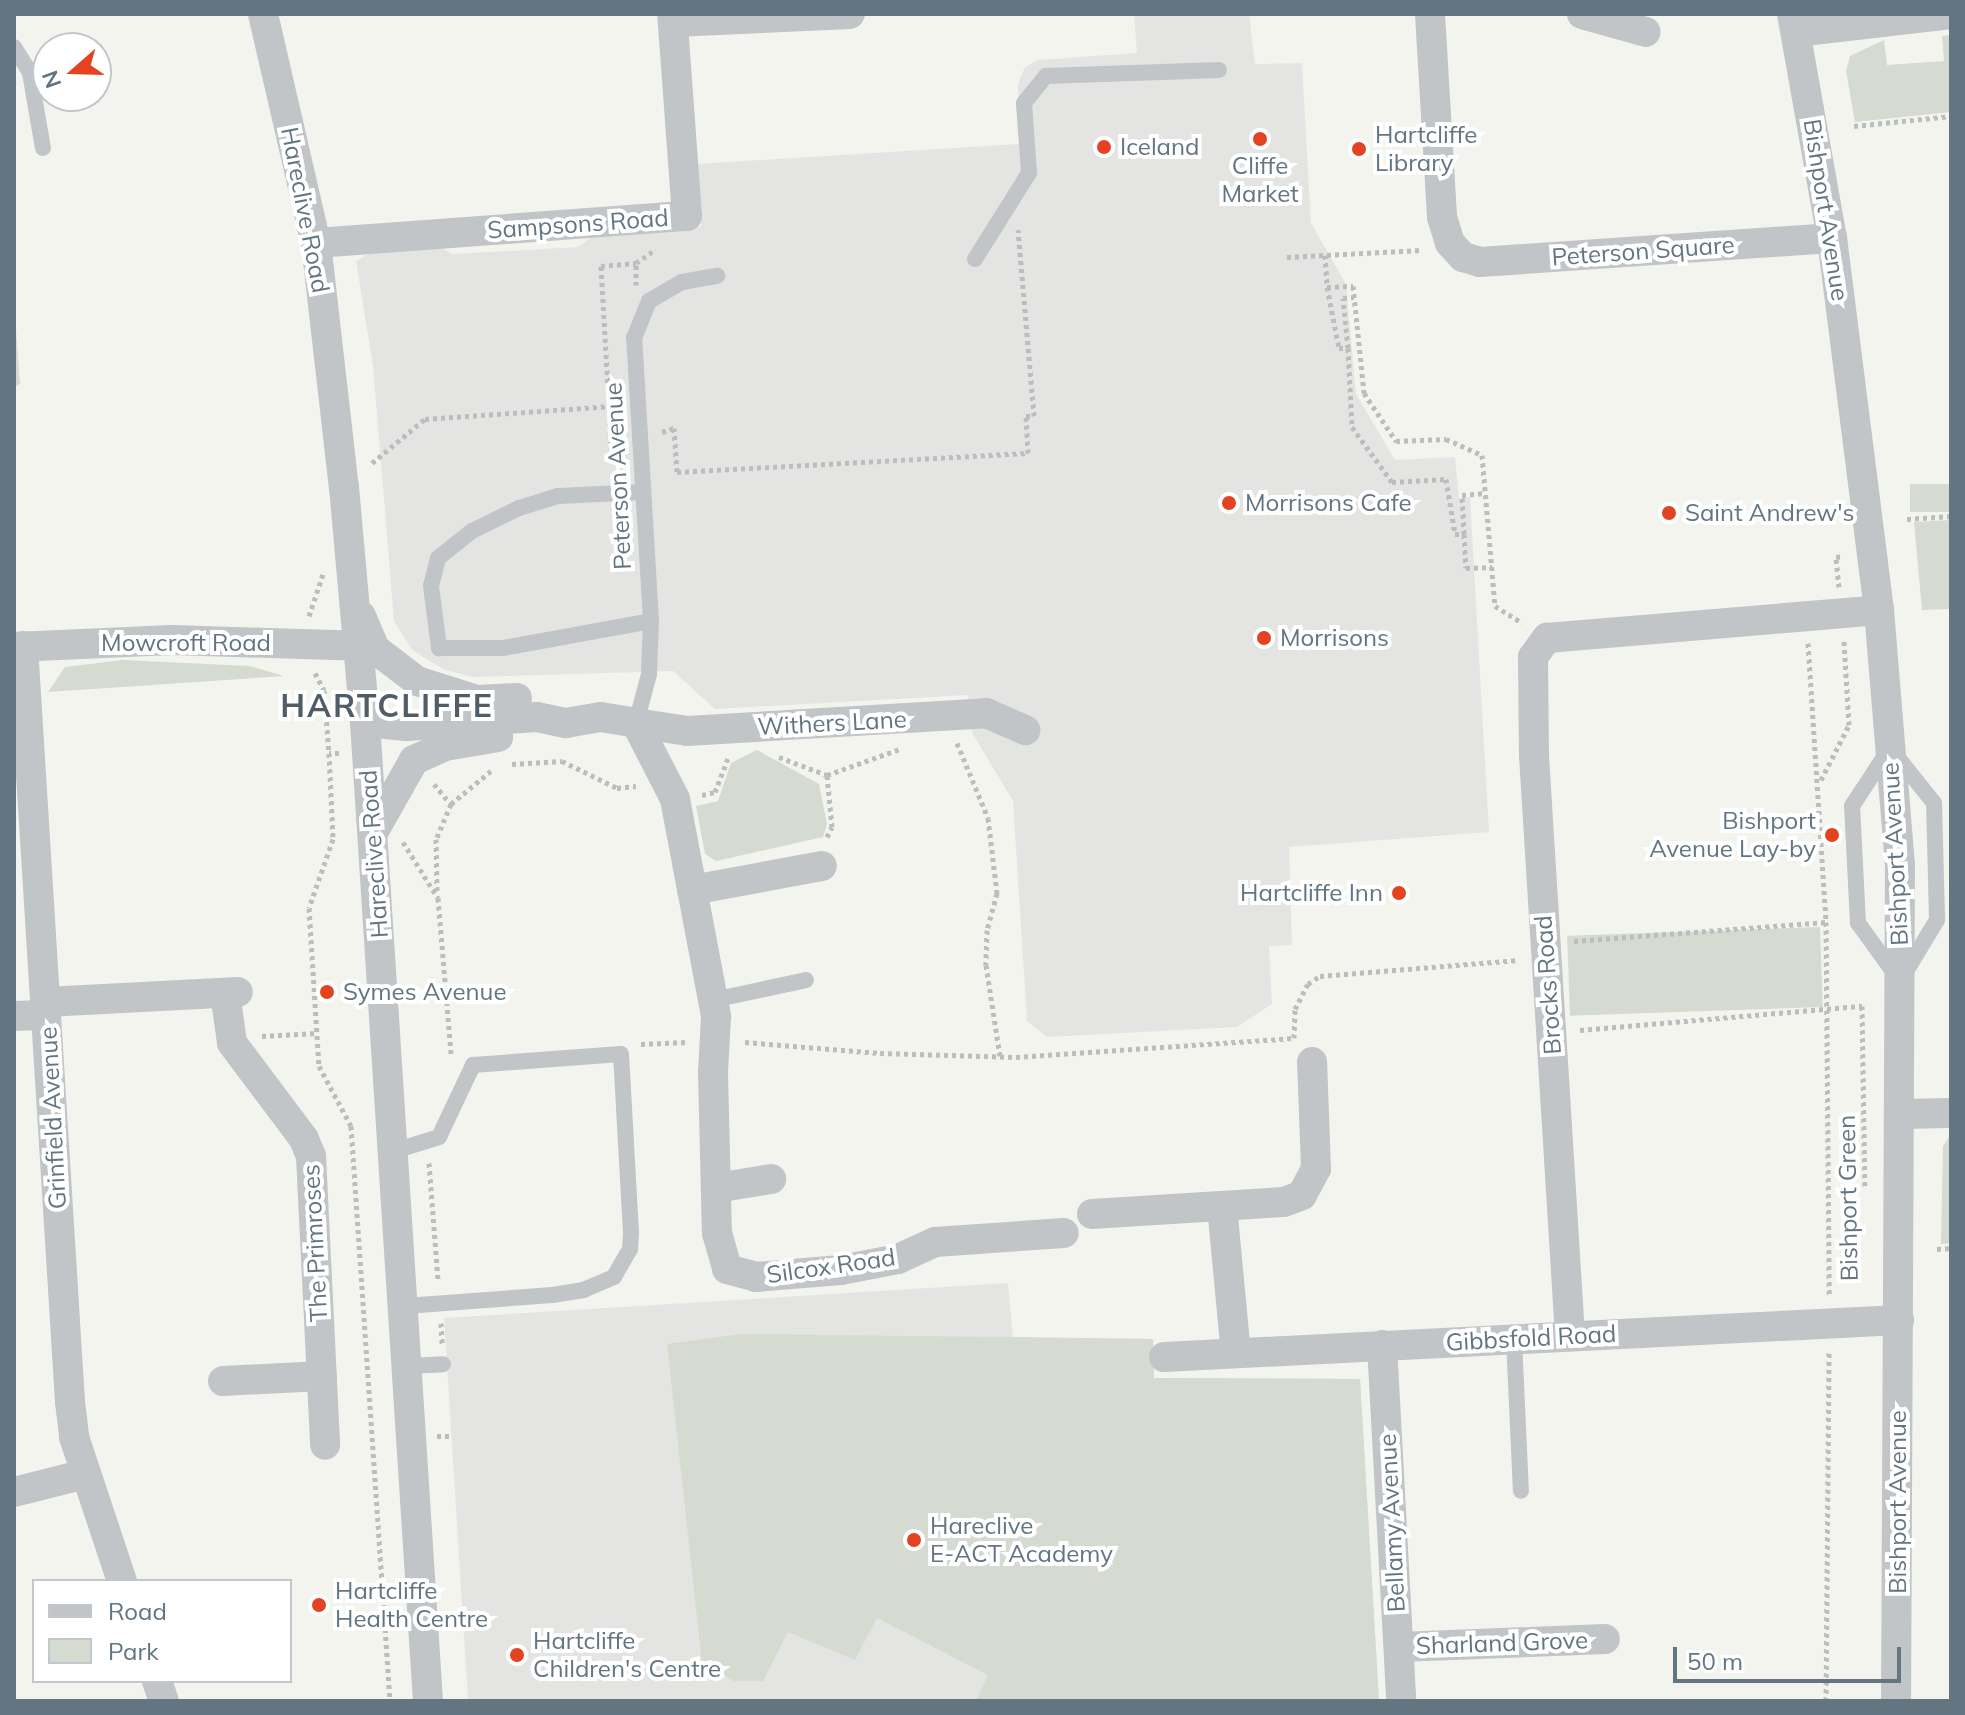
<!DOCTYPE html>
<html>
<head>
<meta charset="utf-8">
<style>
  body { margin:0 }
  #map { position:relative; width:1965px; height:1715px; overflow:hidden; background:#f4f4ef; font-family:Mulish,sans-serif }
  div>[style] { position:absolute }
  [style*='--x'] { left:calc(var(--x)*1px); top:calc(var(--y)*1px); width:calc(var(--w)*1px); rotate:calc(var(--a)*1deg) }
  .built>* { inset:0; background:#e4e5e3 }
  .green>* { inset:0; background:#d5dbd0; transform-origin:0 0 }
  .path>* { height:5px; margin-top:-2.5px; transform-origin:0; background:repeating-linear-gradient(90deg,#bbbdbf 0 4px,transparent 0 8px) }
  .lane>* { height:16px; margin:-8px; padding:0 8px; transform-origin:8px; border-radius:8px; background:#c1c5c8 }
  .street>* { height:30px; margin:-15px; padding:0 15px; transform-origin:15px; border-radius:15px; background:#c1c5c8 }
  .dots>* { width:22px; height:22px; translate:-50% -50%; box-sizing:border-box; border:4px solid #fff; border-radius:50% }
  span { translate:-50% -50%; white-space:nowrap; text-align:center; line-height:1.15; -webkit-text-stroke:8px #fff; paint-order:stroke }
  .poi-label { font-size:24px; color:#627581 }
  .left { translate:0 -50%; text-align:left }
  .right { translate:-100% -50%; text-align:right }
  .street-label { font-size:24px; color:#627581 }
  .district-label { font-size:32px; color:#505d66; font-weight:700; letter-spacing:2px }
  .frame { position:absolute; inset:0; border:16px solid #627581; pointer-events:none }
  .legend { position:absolute; left:32px; top:1579px; width:260px; height:104px; box-sizing:border-box; background:#fff; border:2px solid #c0c8cd; margin:0; padding:10px 14px; list-style:none; font-size:24px; color:#627581 }
  .legend li { display:flex; align-items:center; gap:16px; height:40px }
  .legend b { width:40px; border:2px solid #c0c8cd }
  .north { position:absolute; left:32px; top:32px; width:80px; height:80px; box-sizing:border-box; background:#fff; border:2px solid #c0c8cd; border-radius:50%; rotate:250deg; font-size:22px; font-weight:700; line-height:32px; text-align:center; color:#627581 }
  .north::after { content:''; display:block; margin:auto; width:28px; height:36px; background:#e34320; clip-path:polygon(50% 0,100% 100%,50% 72%,0 100%) }
  .scale { position:absolute; left:1673px; top:1647px; width:228px; height:36px; box-sizing:border-box; border:4px solid #627581; border-top:0; padding-left:10px; font-size:24px; line-height:28px; white-space:nowrap; color:#627581; -webkit-text-stroke:6px #fff; paint-order:stroke }
</style>
</head>
<body>
<div id="map">
  <div class="built">
    <div style="clip-path:polygon(1134px 14px,1249px 14px,1255px 64px,1302px 63px,1311px 223px,1346px 284px,1356px 394px,1395px 460px,1455px 457px,1459px 498px,1470px 497px,1489px 832px,1289px 847px,1292px 945px,1269px 946px,1272px 1004px,1237px 1027px,1047px 1037px,1027px 1021px,1013px 801px,972px 733px,968px 695px,715px 709px,673px 671px,473px 677px,445px 670px,412px 650px,394px 621px,373px 366px,356px 261px,377px 249px,435px 244px,452px 254px,578px 247px,596px 234px,701px 226px,696px 164px,1020px 144px,1018px 84px,1025px 67px,1038px 60px,1137px 53px)"></div>
    <div style="clip-path:polygon(1008px 1283px,1013px 1337px,1153px 1339px,1154px 1378px,1360px 1379px,1379px 1701px,468px 1701px,444px 1318px)"></div>
  </div>
  <div class="green">
    <div style="clip-path:polygon(1951px 35px,1951px 112px,1855px 122px,1846px 71px,1850px 56px,1884px 40px,1887px 65px,1944px 61px,1942px 36px)"></div>
    <div style="clip-path:polygon(14px 302px,20px 384px,14px 387px)"></div>
    <div style="left:1951px;top:484px;width:28px;height:41px;rotate:90deg"></div>
    <div style="clip-path:polygon(1951px 520px,1951px 609px,1922px 610px,1914px 522px)"></div>
    <div style="clip-path:polygon(123px 660px,250px 666px,284px 676px,48px 692px,65px 667px)"></div>
    <div style="clip-path:polygon(757px 750px,819px 784px,827px 824px,823px 837px,716px 861px,705px 854px,696px 806px,718px 801px,731px 763px)"></div>
    <div style="left:1820px;top:927px;width:80px;height:253px;rotate:88deg"></div>
    <div style="clip-path:polygon(1951px 1134px,1951px 1243px,1941px 1244px,1943px 1146px)"></div>
    <div style="clip-path:polygon(741px 1334px,1153px 1339px,1154px 1378px,1360px 1379px,1379px 1701px,976px 1701px,988px 1675px,877px 1618px,855px 1660px,788px 1632px,763px 1681px,734px 1681px,702px 1663px,667px 1344px)"></div>
  </div>
  <div class="path">
    <div style="--x:1854;--y:126;--w:98;--a:-5.9"></div>
    <div style="--x:1325;--y:255;--w:32;--a:86"></div>
    <div style="--x:1327;--y:287;--w:26;--a:-2"></div>
    <div style="--x:1353;--y:286;--w:108;--a:84.1"></div>
    <div style="--x:1364;--y:393;--w:58;--a:56.3"></div>
    <div style="--x:1396;--y:441;--w:50;--a:-2.3"></div>
    <div style="--x:1446;--y:439;--w:39;--a:24"></div>
    <div style="--x:1482;--y:455;--w:152;--a:85.1"></div>
    <div style="--x:1495;--y:606;--w:32;--a:32"></div>
    <div style="--x:1287;--y:257;--w:135;--a:-3"></div>
    <div style="--x:636;--y:285;--w:22;--a:-90"></div>
    <div style="--x:636;--y:263;--w:24;--a:-35"></div>
    <div style="--x:1327;--y:287;--w:62;--a:78.9"></div>
    <div style="--x:1339;--y:348;--w:9;--a:0"></div>
    <div style="--x:1348;--y:348;--w:50;--a:-95.7"></div>
    <div style="--x:1343;--y:298;--w:11;--a:-5"></div>
    <div style="--x:1348;--y:348;--w:79;--a:87.1"></div>
    <div style="--x:1352;--y:427;--w:68;--a:54"></div>
    <div style="--x:1392;--y:482;--w:54;--a:-3.2"></div>
    <div style="--x:1446;--y:479;--w:56;--a:80.7"></div>
    <div style="--x:1455;--y:534;--w:9;--a:0"></div>
    <div style="--x:1464;--y:534;--w:39;--a:-93"></div>
    <div style="--x:1462;--y:495;--w:24;--a:-5"></div>
    <div style="--x:609;--y:406;--w:140;--a:-93.3"></div>
    <div style="--x:601;--y:266;--w:35;--a:-5"></div>
    <div style="--x:662;--y:432;--w:13;--a:-18"></div>
    <div style="--x:674;--y:428;--w:44;--a:86.1"></div>
    <div style="--x:677;--y:472;--w:352;--a:-3.1"></div>
    <div style="--x:1028;--y:453;--w:37;--a:-93"></div>
    <div style="--x:1026;--y:416;--w:8;--a:0"></div>
    <div style="--x:1034;--y:416;--w:187;--a:-94.9"></div>
    <div style="--x:372;--y:463;--w:69;--a:-39.7"></div>
    <div style="--x:425;--y:419;--w:184;--a:-4"></div>
    <div style="--x:609;--y:406;--w:49;--a:87.7"></div>
    <div style="--x:611;--y:455;--w:11;--a:27"></div>
    <div style="--x:1907;--y:519;--w:44;--a:-3.9"></div>
    <div style="--x:1464;--y:534;--w:34;--a:87"></div>
    <div style="--x:1466;--y:568;--w:26;--a:-2"></div>
    <div style="--x:1839;--y:587;--w:30;--a:-96"></div>
    <div style="--x:1836;--y:557;--w:8;--a:-7"></div>
    <div style="--x:309;--y:616;--w:44;--a:-71.6"></div>
    <div style="--x:1808;--y:643;--w:280;--a:86.3"></div>
    <div style="--x:1826;--y:922;--w:374;--a:89.5"></div>
    <div style="--x:315;--y:673;--w:19;--a:62"></div>
    <div style="--x:324;--y:690;--w:63;--a:85.5"></div>
    <div style="--x:957;--y:743;--w:81;--a:67.5"></div>
    <div style="--x:988;--y:818;--w:76;--a:83.2"></div>
    <div style="--x:997;--y:893;--w:38;--a:105"></div>
    <div style="--x:987;--y:930;--w:35;--a:92"></div>
    <div style="--x:986;--y:965;--w:92;--a:81.3"></div>
    <div style="--x:339;--y:753;--w:10;--a:180"></div>
    <div style="--x:329;--y:753;--w:86;--a:87.3"></div>
    <div style="--x:333;--y:839;--w:73;--a:109.2"></div>
    <div style="--x:309;--y:908;--w:158;--a:86.4"></div>
    <div style="--x:319;--y:1066;--w:68;--a:61.9"></div>
    <div style="--x:351;--y:1126;--w:576;--a:86.12"></div>
    <div style="--x:779;--y:757;--w:51;--a:20.6"></div>
    <div style="--x:512;--y:764;--w:50;--a:-3.4"></div>
    <div style="--x:562;--y:761;--w:61;--a:26.1"></div>
    <div style="--x:617;--y:788;--w:19;--a:-6"></div>
    <div style="--x:1821;--y:780;--w:62;--a:-63"></div>
    <div style="--x:1849;--y:725;--w:84;--a:-93.4"></div>
    <div style="--x:434;--y:784;--w:26;--a:50"></div>
    <div style="--x:451;--y:804;--w:38;--a:113"></div>
    <div style="--x:436;--y:839;--w:54;--a:88.9"></div>
    <div style="--x:702;--y:795;--w:13;--a:-13"></div>
    <div style="--x:715;--y:792;--w:36;--a:-69"></div>
    <div style="--x:451;--y:804;--w:53;--a:-39.7"></div>
    <div style="--x:827;--y:837;--w:11;--a:-63"></div>
    <div style="--x:832;--y:827;--w:52;--a:-95.5"></div>
    <div style="--x:827;--y:775;--w:77;--a:-19.6"></div>
    <div style="--x:403;--y:842;--w:66;--a:58"></div>
    <div style="--x:438;--y:898;--w:156;--a:85.2"></div>
    <div style="--x:1574;--y:941;--w:253;--a:-4.3"></div>
    <div style="--x:1580;--y:1030;--w:283;--a:-4.9"></div>
    <div style="--x:1862;--y:1006;--w:183;--a:89.1"></div>
    <div style="--x:262;--y:1036;--w:55;--a:-3.1"></div>
    <div style="--x:1294;--y:1038;--w:29;--a:-88"></div>
    <div style="--x:1295;--y:1009;--w:28;--a:-63"></div>
    <div style="--x:1308;--y:984;--w:14;--a:-34"></div>
    <div style="--x:1320;--y:976;--w:199;--a:-4.6"></div>
    <div style="--x:745;--y:1042;--w:135;--a:4.7"></div>
    <div style="--x:880;--y:1053;--w:136;--a:1.7"></div>
    <div style="--x:1016;--y:1057;--w:278;--a:-3.9"></div>
    <div style="--x:641;--y:1044;--w:46;--a:-2.5"></div>
    <div style="--x:429;--y:1163;--w:118;--a:85.6"></div>
    <div style="--x:1937;--y:1249;--w:14;--a:-4"></div>
    <div style="--x:441;--y:1323;--w:22;--a:87"></div>
    <div style="--x:437;--y:1436;--w:12;--a:0"></div>
    <div style="--x:1826;--y:1701;--w:351;--a:-89.5"></div>
  </div>
  <div class="lane">
    <div style="--x:14;--y:47;--w:31;--a:58"></div>
    <div style="--x:30;--y:73;--w:76;--a:80.2"></div>
    <div style="--x:975;--y:259;--w:102;--a:-57.9"></div>
    <div style="--x:1029;--y:173;--w:70;--a:-94.1"></div>
    <div style="--x:1024;--y:103;--w:35;--a:-51"></div>
    <div style="--x:1046;--y:76;--w:173;--a:-2"></div>
    <div style="--x:642;--y:492;--w:84;--a:177.3"></div>
    <div style="--x:558;--y:496;--w:41;--a:162.9"></div>
    <div style="--x:519;--y:508;--w:52;--a:153.9"></div>
    <div style="--x:472;--y:531;--w:43;--a:141.5"></div>
    <div style="--x:438;--y:558;--w:29;--a:104"></div>
    <div style="--x:431;--y:586;--w:63;--a:82.6"></div>
    <div style="--x:439;--y:648;--w:64;--a:0"></div>
    <div style="--x:503;--y:648;--w:150;--a:-10.3"></div>
    <div style="--x:636;--y:723;--w:51;--a:-75.1"></div>
    <div style="--x:649;--y:674;--w:53;--a:-87.8"></div>
    <div style="--x:651;--y:621;--w:284;--a:-93.4"></div>
    <div style="--x:634;--y:338;--w:40;--a:-68"></div>
    <div style="--x:649;--y:301;--w:38;--a:-30"></div>
    <div style="--x:682;--y:282;--w:36;--a:-10"></div>
    <div style="--x:1890;--y:748;--w:70;--a:51.3"></div>
    <div style="--x:1934;--y:803;--w:117;--a:88.5"></div>
    <div style="--x:1937;--y:920;--w:71;--a:121.2"></div>
    <div style="--x:1900;--y:981;--w:72;--a:-125.9"></div>
    <div style="--x:1858;--y:923;--w:117;--a:-92.9"></div>
    <div style="--x:1852;--y:806;--w:69;--a:-56.8"></div>
    <div style="--x:713;--y:1000;--w:95;--a:-12.1"></div>
    <div style="--x:394;--y:1151;--w:47;--a:-17.3"></div>
    <div style="--x:439;--y:1137;--w:80;--a:-64.7"></div>
    <div style="--x:473;--y:1065;--w:148;--a:-4.3"></div>
    <div style="--x:621;--y:1054;--w:178;--a:86.8"></div>
    <div style="--x:631;--y:1232;--w:17;--a:93"></div>
    <div style="--x:630;--y:1249;--w:32;--a:120"></div>
    <div style="--x:614;--y:1277;--w:33;--a:157"></div>
    <div style="--x:584;--y:1290;--w:32;--a:171"></div>
    <div style="--x:552;--y:1295;--w:147;--a:175.7"></div>
    <div style="--x:1514;--y:1339;--w:152;--a:87.4"></div>
    <div style="--x:409;--y:1366;--w:34;--a:-3"></div>
  </div>
  <div class="street">
    <div style="--x:263;--y:14;--w:235;--a:77"></div>
    <div style="--x:316;--y:243;--w:246;--a:83.5"></div>
    <div style="--x:344;--y:487;--w:236;--a:84.9"></div>
    <div style="--x:365;--y:722;--w:981;--a:86.32"></div>
    <div style="--x:1430;--y:14;--w:203;--a:86.6"></div>
    <div style="--x:1442;--y:217;--w:27;--a:73"></div>
    <div style="--x:1450;--y:243;--w:19;--a:47"></div>
    <div style="--x:1463;--y:257;--w:18;--a:16"></div>
    <div style="--x:1480;--y:262;--w:353;--a:-3.9"></div>
    <div style="--x:1582;--y:14;--w:66;--a:15.7"></div>
    <div style="--x:1792;--y:14;--w:228;--a:79.9"></div>
    <div style="--x:1832;--y:238;--w:375;--a:82.8"></div>
    <div style="--x:1879;--y:610;--w:254;--a:85.3"></div>
    <div style="--x:1900;--y:863;--w:838;--a:90.27"></div>
    <div style="--x:673;--y:22;--w:177;--a:-2.6"></div>
    <div style="--x:1796;--y:32;--w:156;--a:-6.6"></div>
    <div style="--x:316;--y:243;--w:372;--a:-4.2"></div>
    <div style="--x:687;--y:216;--w:203;--a:-94.2"></div>
    <div style="--x:361;--y:616;--w:36;--a:67"></div>
    <div style="--x:375;--y:649;--w:53;--a:37.3"></div>
    <div style="--x:417;--y:681;--w:63;--a:17.6"></div>
    <div style="--x:477;--y:700;--w:40;--a:-2.9"></div>
    <div style="--x:23;--y:646;--w:757;--a:86.44"></div>
    <div style="--x:70;--y:1402;--w:35;--a:83"></div>
    <div style="--x:74;--y:1437;--w:152;--a:71.6"></div>
    <div style="--x:14;--y:647;--w:158;--a:-2.5"></div>
    <div style="--x:172;--y:640;--w:186;--a:1.8"></div>
    <div style="--x:365;--y:722;--w:41;--a:5.6"></div>
    <div style="--x:406;--y:726;--w:131;--a:-3.9"></div>
    <div style="--x:537;--y:717;--w:30;--a:12"></div>
    <div style="--x:566;--y:723;--w:35;--a:-10"></div>
    <div style="--x:600;--y:717;--w:36;--a:9"></div>
    <div style="--x:636;--y:723;--w:85;--a:62.8"></div>
    <div style="--x:675;--y:799;--w:222;--a:79.3"></div>
    <div style="--x:716;--y:1017;--w:56;--a:93.1"></div>
    <div style="--x:713;--y:1073;--w:160;--a:88.6"></div>
    <div style="--x:717;--y:1233;--w:37;--a:74"></div>
    <div style="--x:727;--y:1269;--w:30;--a:15"></div>
    <div style="--x:756;--y:1277;--w:85;--a:-4.7"></div>
    <div style="--x:841;--y:1270;--w:58;--a:-10.9"></div>
    <div style="--x:898;--y:1259;--w:41;--a:-24.7"></div>
    <div style="--x:935;--y:1242;--w:129;--a:-4"></div>
    <div style="--x:636;--y:723;--w:52;--a:8.9"></div>
    <div style="--x:687;--y:731;--w:300;--a:-3.4"></div>
    <div style="--x:986;--y:713;--w:43;--a:23.6"></div>
    <div style="--x:375;--y:829;--w:79;--a:-60.5"></div>
    <div style="--x:414;--y:760;--w:34;--a:-24"></div>
    <div style="--x:445;--y:746;--w:54;--a:-9.6"></div>
    <div style="--x:692;--y:890;--w:132;--a:-10.5"></div>
    <div style="--x:225;--y:993;--w:50;--a:82"></div>
    <div style="--x:232;--y:1043;--w:120;--a:53.1"></div>
    <div style="--x:304;--y:1139;--w:18;--a:68"></div>
    <div style="--x:311;--y:1156;--w:289;--a:87.2"></div>
    <div style="--x:46;--y:1002;--w:192;--a:-3"></div>
    <div style="--x:14;--y:1016;--w:32;--a:-2"></div>
    <div style="--x:1900;--y:1114;--w:51;--a:-1.1"></div>
    <div style="--x:716;--y:1188;--w:56;--a:-9.3"></div>
    <div style="--x:1222;--y:1206;--w:148;--a:84.6"></div>
    <div style="--x:1092;--y:1214;--w:192;--a:-3.6"></div>
    <div style="--x:1284;--y:1202;--w:19;--a:-21"></div>
    <div style="--x:1302;--y:1195;--w:30;--a:-62"></div>
    <div style="--x:1316;--y:1169;--w:107;--a:-92.1"></div>
    <div style="--x:1570;--y:1336;--w:581;--a:-93.55"></div>
    <div style="--x:1534;--y:756;--w:99;--a:-90.6"></div>
    <div style="--x:1533;--y:657;--w:24;--a:-54"></div>
    <div style="--x:1547;--y:638;--w:333;--a:-4.8"></div>
    <div style="--x:1382;--y:1345;--w:357;--a:86.9"></div>
    <div style="--x:1164;--y:1357;--w:736;--a:-2.88"></div>
    <div style="--x:223;--y:1381;--w:99;--a:-2.9"></div>
    <div style="--x:14;--y:1492;--w:73;--a:-14.2"></div>
    <div style="--x:1399;--y:1647;--w:206;--a:-2.2"></div>
    <div style="--x:157;--y:1681;--w:21;--a:71"></div>
  </div>
  <div class="dots">
    <div style="left:1260px;top:139px;background:#e34320"></div>
    <div style="left:1104px;top:147px;background:#e34320"></div>
    <div style="left:1359px;top:149px;background:#e34320"></div>
    <div style="left:1229px;top:503px;background:#e34320"></div>
    <div style="left:1669px;top:513px;background:#e34320"></div>
    <div style="left:1264px;top:638px;background:#e34320"></div>
    <div style="left:1832px;top:835px;background:#e34320"></div>
    <div style="left:1399px;top:893px;background:#e34320"></div>
    <div style="left:327px;top:992px;background:#e34320"></div>
    <div style="left:914px;top:1540px;background:#e34320"></div>
    <div style="left:319px;top:1605px;background:#e34320"></div>
    <div style="left:517px;top:1655px;background:#e34320"></div>
  </div>
  <div class="poi-label">
    <span class="left" style="left:1375px;top:149px">Hartcliffe<br>Library</span>
    <span class="left" style="left:1120px;top:147px">Iceland</span>
    <span style="left:1260px;top:180px">Cliffe<br>Market</span>
    <span class="left" style="left:1245px;top:503px">Morrisons Cafe</span>
    <span class="left" style="left:1685px;top:513px">Saint Andrew's</span>
    <span class="left" style="left:1280px;top:638px">Morrisons</span>
    <span class="right" style="left:1816px;top:835px">Bishport<br>Avenue Lay-by</span>
    <span class="right" style="left:1383px;top:893px">Hartcliffe Inn</span>
    <span class="left" style="left:343px;top:992px">Symes Avenue</span>
    <span class="left" style="left:930px;top:1540px">Hareclive<br>E-ACT Academy</span>
    <span class="left" style="left:335px;top:1605px">Hartcliffe<br>Health Centre</span>
    <span class="left" style="left:533px;top:1655px">Hartcliffe<br>Children's Centre</span>
  </div>
  <div class="street-label">
    <span style="left:305px;top:210px;rotate:79deg">Hareclive Road</span>
    <span style="left:1826px;top:210px;rotate:81deg">Bishport Avenue</span>
    <span style="left:578px;top:224px;rotate:-4deg">Sampsons Road</span>
    <span style="left:1643px;top:251px;rotate:-4deg">Peterson Square</span>
    <span style="left:618px;top:476px;rotate:-93deg">Peterson Avenue</span>
    <span style="left:186px;top:643px">Mowcroft Road</span>
    <span style="left:832px;top:723px;rotate:-3deg">Withers Lane</span>
    <span style="left:374px;top:854px;rotate:-94deg">Hareclive Road</span>
    <span style="left:1895px;top:854px;rotate:-93deg">Bishport Avenue</span>
    <span style="left:1548px;top:985px;rotate:-94deg">Brocks Road</span>
    <span style="left:53px;top:1118px;rotate:-93deg">Grinfield Avenue</span>
    <span style="left:1848px;top:1198px;rotate:-91deg">Bishport Green</span>
    <span style="left:315px;top:1243px;rotate:-93deg">The Primroses</span>
    <span style="left:831px;top:1266px;rotate:-8deg">Silcox Road</span>
    <span style="left:1531px;top:1338px;rotate:-3deg">Gibbsfold Road</span>
    <span style="left:1898px;top:1502px;rotate:-90deg">Bishport Avenue</span>
    <span style="left:1392px;top:1523px;rotate:-93deg">Bellamy Avenue</span>
    <span style="left:1502px;top:1643px;rotate:-2deg">Sharland Grove</span>
  </div>
  <div class="district-label">
    <span style="left:387px;top:705px">HARTCLIFFE</span>
  </div>
  <div class="frame"></div>
  <ul class="legend">
  <li><b style="height:10px;background:#c1c5c8"></b>Road</li>
  <li><b style="height:22px;background:#d5dbd0"></b>Park</li>
  </ul>
  <div class="north">N</div>
  <div class="scale">50 m</div>
</div>
</body>
</html>
